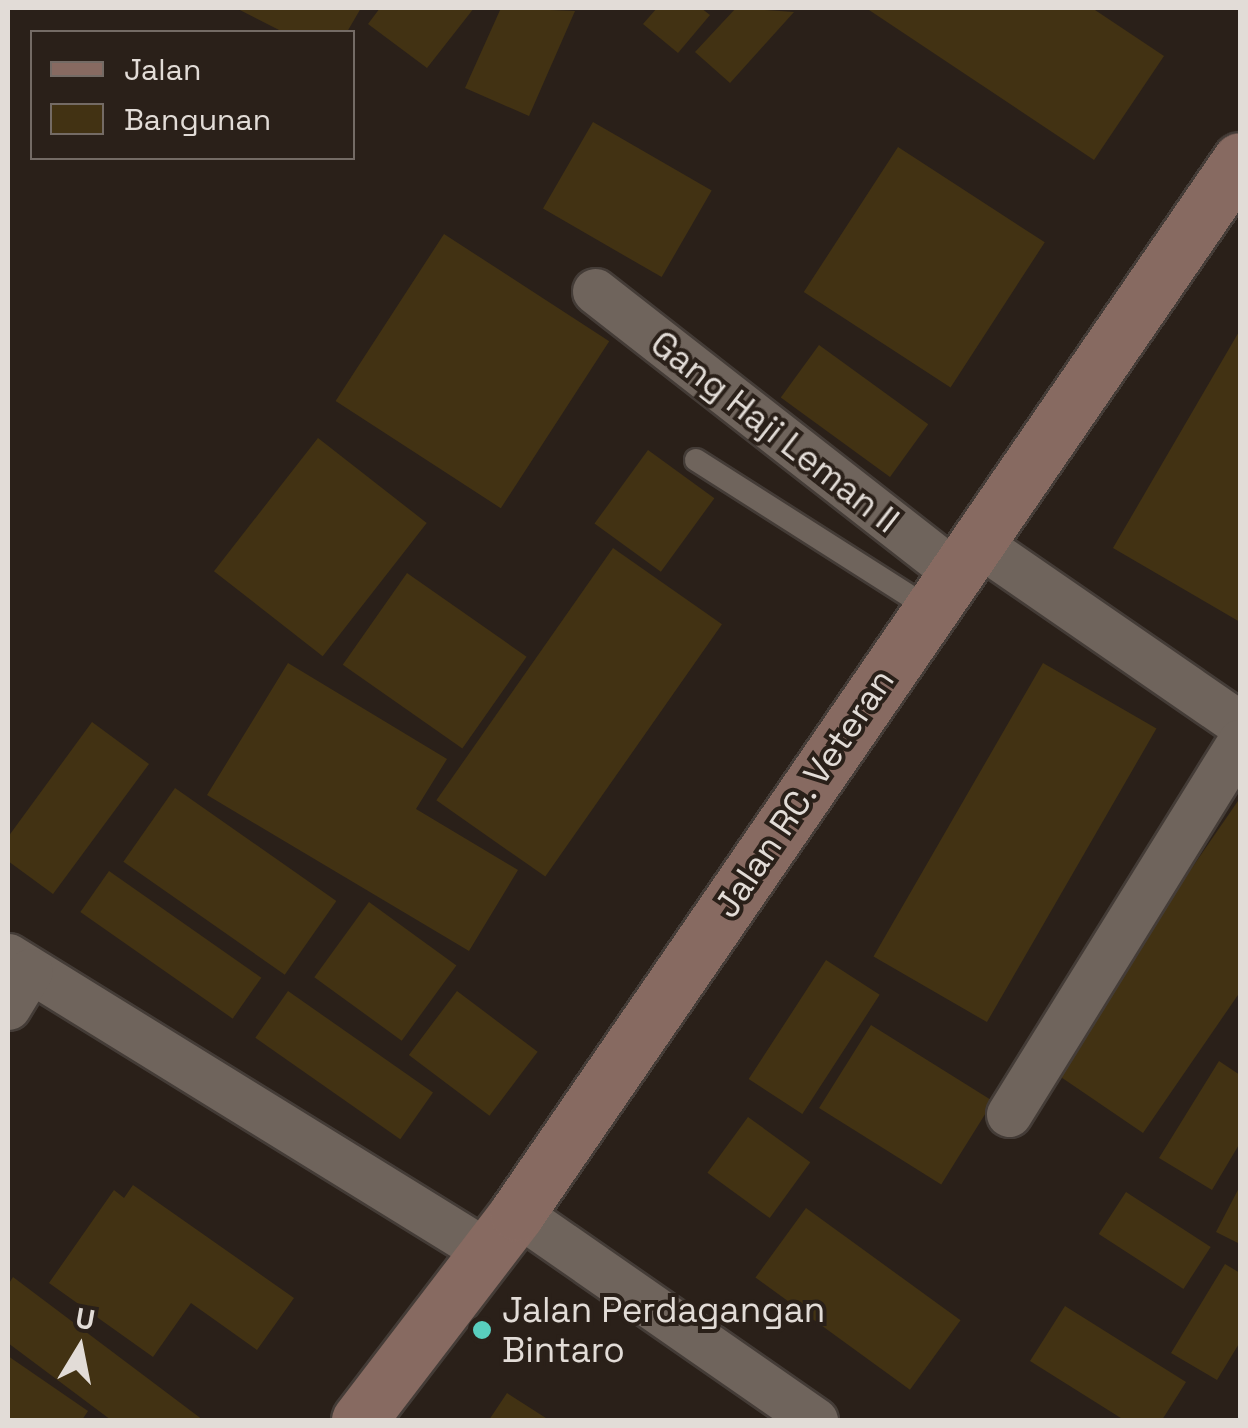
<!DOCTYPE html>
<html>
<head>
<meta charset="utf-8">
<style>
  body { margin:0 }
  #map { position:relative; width:1248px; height:1428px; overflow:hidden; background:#2a2019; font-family:"Space Grotesk",sans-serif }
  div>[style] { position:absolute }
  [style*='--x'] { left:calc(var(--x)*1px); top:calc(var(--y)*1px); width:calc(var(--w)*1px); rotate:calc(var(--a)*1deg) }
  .building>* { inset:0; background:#423213; transform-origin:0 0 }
  .roads { filter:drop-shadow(2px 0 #443c37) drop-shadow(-2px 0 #443c37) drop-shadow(0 2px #443c37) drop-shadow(0 -2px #443c37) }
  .lane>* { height:22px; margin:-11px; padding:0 11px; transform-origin:11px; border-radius:11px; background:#6f645c }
  .street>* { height:45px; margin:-22.5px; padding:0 22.5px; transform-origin:22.5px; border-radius:22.5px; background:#6f645c }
  .secondary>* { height:55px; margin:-27.5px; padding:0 27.5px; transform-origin:27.5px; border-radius:27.5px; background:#876a61 }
  .dots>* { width:28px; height:28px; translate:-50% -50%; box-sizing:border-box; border:5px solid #2a2019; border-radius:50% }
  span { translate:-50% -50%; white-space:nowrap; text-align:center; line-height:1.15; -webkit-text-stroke:8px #2a2019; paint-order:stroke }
  .street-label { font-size:35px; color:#e2dcd7 }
  .poi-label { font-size:35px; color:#e2dcd7 }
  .left { translate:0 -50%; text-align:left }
  .frame { position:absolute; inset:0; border:10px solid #e2dcd7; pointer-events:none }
  .legend { position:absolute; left:30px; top:30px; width:325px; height:130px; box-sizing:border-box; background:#2a2019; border:2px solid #746b65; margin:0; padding:12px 18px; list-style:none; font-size:30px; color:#e2dcd7 }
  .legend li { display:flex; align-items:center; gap:20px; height:50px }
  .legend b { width:50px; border:2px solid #746b65 }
  .north { position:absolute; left:30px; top:1298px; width:100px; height:100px; -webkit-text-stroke:8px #2a2019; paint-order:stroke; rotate:10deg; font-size:28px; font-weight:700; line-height:40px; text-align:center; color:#e2dcd7 }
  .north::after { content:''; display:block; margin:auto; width:35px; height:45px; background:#e2dcd7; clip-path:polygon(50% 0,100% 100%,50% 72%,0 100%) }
</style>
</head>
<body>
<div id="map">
  <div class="building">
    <div style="clip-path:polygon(236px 8px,361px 8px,347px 32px,283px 32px)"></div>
    <div style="clip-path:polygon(380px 8px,474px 8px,427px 68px,368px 24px)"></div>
    <div style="clip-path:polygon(501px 8px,575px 11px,529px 116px,465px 88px)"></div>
    <div style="clip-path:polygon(657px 8px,701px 8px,710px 15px,678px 53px,643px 24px)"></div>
    <div style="clip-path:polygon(736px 8px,794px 12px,730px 83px,695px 52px)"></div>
    <div style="clip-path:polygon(866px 8px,1092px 8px,1164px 56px,1094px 160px)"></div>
    <div style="left:593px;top:122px;width:137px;height:100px;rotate:30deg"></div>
    <div style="left:898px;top:147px;width:175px;height:173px;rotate:33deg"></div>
    <div style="left:444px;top:234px;width:197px;height:199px;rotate:33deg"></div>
    <div style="clip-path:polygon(1240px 330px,1240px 622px,1113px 548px)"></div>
    <div style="left:819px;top:345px;width:135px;height:65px;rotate:36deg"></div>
    <div style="left:318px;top:438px;width:138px;height:169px;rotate:38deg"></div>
    <div style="left:648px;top:450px;width:82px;height:91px;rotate:36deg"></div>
    <div style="left:613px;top:548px;width:133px;height:308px;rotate:35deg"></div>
    <div style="left:407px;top:573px;width:146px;height:112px;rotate:35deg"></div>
    <div style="clip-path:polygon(288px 663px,447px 759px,416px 809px,518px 870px,469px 951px,207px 795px)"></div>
    <div style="left:1043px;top:663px;width:131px;height:339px;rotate:30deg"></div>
    <div style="clip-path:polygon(92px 722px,149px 764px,53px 894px,8px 861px,8px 837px)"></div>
    <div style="left:175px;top:788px;width:197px;height:90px;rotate:35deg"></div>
    <div style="clip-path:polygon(1240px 798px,1240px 992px,1143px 1133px,1052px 1071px)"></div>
    <div style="left:109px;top:871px;width:186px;height:50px;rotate:35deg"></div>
    <div style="left:369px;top:902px;width:108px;height:93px;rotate:36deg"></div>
    <div style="left:826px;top:960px;width:64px;height:142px;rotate:33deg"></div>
    <div style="left:288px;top:991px;width:177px;height:57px;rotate:35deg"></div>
    <div style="left:457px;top:991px;width:101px;height:80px;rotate:37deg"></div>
    <div style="left:871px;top:1025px;width:144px;height:98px;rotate:32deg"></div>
    <div style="clip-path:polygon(1219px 1061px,1240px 1075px,1240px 1143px,1212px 1190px,1159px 1158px)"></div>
    <div style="left:748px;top:1117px;width:77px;height:69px;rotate:36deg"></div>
    <div style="clip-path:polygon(133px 1185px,294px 1298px,257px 1350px,191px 1303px,153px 1357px,49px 1283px,114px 1190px,124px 1198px)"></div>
    <div style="clip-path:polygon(1240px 1186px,1240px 1244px,1216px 1232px)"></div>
    <div style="left:1126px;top:1192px;width:101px;height:50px;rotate:33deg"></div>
    <div style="left:806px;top:1208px;width:191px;height:86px;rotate:36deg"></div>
    <div style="clip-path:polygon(1225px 1264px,1240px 1273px,1240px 1342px,1217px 1380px,1171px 1353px)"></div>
    <div style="clip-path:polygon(13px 1277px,203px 1420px,111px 1420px,8px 1343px,8px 1285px)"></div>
    <div style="clip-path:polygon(1065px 1306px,1186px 1382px,1162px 1420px,1124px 1420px,1030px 1361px)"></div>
    <div style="clip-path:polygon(8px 1356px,88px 1411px,82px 1420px,8px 1420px)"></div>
    <div style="clip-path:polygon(507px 1393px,549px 1420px,489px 1420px)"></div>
  </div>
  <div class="roads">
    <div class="lane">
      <div style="--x:696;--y:460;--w:277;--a:32.5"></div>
    </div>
    <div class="street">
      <div style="--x:595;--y:291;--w:457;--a:38"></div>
      <div style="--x:979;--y:544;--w:317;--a:34.6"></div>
      <div style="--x:8;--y:956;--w:563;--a:31.71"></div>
      <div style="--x:8;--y:1007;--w:42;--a:-58.6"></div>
      <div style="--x:1009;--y:1114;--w:438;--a:-58.2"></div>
      <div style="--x:517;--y:1213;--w:363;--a:34.8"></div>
    </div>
    <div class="secondary">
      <div style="--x:359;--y:1420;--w:260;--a:-52.6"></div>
      <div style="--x:517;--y:1213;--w:1277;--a:-55.53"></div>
    </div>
  </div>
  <div class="dots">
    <div style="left:482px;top:1330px;background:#59cebe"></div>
  </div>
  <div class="street-label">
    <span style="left:775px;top:432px;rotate:38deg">Gang Haji Leman II</span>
    <span style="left:804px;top:793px;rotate:-56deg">Jalan RC. Veteran</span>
  </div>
  <div class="poi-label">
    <span class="left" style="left:502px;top:1330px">Jalan Perdagangan<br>Bintaro</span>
  </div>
  <div class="frame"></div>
  <ul class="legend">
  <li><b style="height:12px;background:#876a61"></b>Jalan</li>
  <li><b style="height:28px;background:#423213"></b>Bangunan</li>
  </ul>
  <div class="north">U</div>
</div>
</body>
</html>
